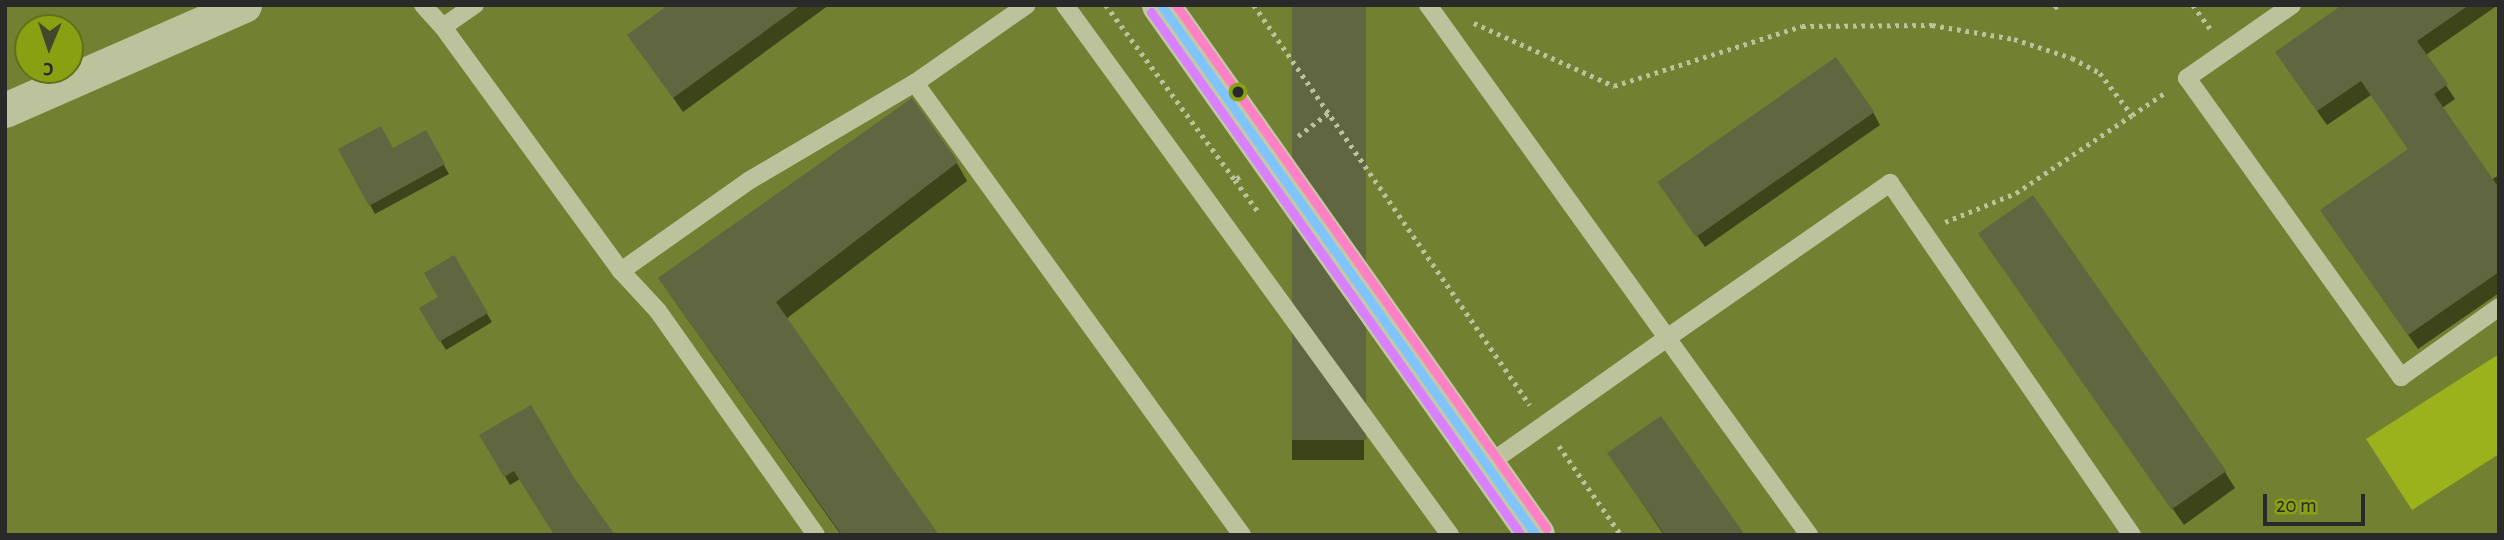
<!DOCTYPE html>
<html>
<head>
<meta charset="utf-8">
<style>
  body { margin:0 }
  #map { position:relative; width:2504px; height:540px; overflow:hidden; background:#728032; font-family:"Alegreya Sans",sans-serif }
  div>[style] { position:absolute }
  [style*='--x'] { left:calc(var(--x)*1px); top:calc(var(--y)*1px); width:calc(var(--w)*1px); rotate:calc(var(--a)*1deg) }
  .green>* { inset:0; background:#9bb21d }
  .shadow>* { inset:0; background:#0007; transform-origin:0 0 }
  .building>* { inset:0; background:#606640; transform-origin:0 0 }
  .path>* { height:4.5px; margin-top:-2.25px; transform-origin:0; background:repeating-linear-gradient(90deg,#bcc29b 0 3.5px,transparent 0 8.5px) }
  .service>* { height:18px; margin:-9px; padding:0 9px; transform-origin:9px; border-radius:9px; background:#bcc29b }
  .minor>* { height:35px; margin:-17.5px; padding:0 17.5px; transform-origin:17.5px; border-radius:17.5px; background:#bcc29b }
  .secondary>* { height:38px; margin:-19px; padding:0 19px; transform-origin:19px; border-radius:19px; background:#c3c9a5 }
  .bus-1>* { height:9px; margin:-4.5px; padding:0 4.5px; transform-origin:4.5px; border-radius:4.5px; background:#80c4ff }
  .bus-2>* { height:9px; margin:-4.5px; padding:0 4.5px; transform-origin:4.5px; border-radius:4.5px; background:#d880ff }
  .bus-3>* { height:9px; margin:-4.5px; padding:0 4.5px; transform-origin:4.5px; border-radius:4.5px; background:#ff80c5 }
  .dots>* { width:19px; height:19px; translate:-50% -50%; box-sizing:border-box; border:4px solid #88a012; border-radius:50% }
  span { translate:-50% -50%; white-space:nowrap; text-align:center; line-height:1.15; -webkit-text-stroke:7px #88a012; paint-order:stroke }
  .frame { position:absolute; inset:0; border:7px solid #292929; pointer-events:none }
  .north { position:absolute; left:14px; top:14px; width:70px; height:70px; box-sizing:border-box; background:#88a012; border:2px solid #62701b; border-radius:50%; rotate:182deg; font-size:19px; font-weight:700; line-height:28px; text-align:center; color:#292929 }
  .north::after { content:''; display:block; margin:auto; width:24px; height:32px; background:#43472c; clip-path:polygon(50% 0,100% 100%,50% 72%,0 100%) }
  .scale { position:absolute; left:2263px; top:494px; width:102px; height:32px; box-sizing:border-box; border:4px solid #292929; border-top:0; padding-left:9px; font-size:21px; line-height:24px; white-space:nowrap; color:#292929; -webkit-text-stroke:5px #88a012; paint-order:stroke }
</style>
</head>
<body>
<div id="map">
  <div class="green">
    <div style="clip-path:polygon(2499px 354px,2499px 454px,2412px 510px,2366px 439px)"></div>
  </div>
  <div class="shadow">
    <div style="clip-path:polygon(671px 5px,829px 5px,683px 112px,629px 35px)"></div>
    <div style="left:1292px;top:5px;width:72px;height:455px"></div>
    <div style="clip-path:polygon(2345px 5px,2498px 5px,2426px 55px,2455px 99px,2442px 108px,2491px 180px,2499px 175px,2499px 293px,2418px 349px,2331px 225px,2409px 150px,2371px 95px,2327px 125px,2286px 67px)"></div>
    <div style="clip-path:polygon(1873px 112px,1880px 125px,1705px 247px,1668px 195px)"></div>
    <div style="clip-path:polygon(425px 132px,449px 174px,375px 214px,340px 150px,392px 150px)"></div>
    <div style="clip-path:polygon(957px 163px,967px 181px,786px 319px,937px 535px,841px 535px,671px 296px)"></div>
    <div style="clip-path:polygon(1981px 234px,2225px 472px,2235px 488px,2184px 525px)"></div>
    <div style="clip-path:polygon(453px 258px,492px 322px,446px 350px,421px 309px,441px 297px)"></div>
    <div style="clip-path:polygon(481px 435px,572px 477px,520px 479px,510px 485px)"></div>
    <div style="clip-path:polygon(1609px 454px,1743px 535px,1664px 535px)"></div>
  </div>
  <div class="building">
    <div style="clip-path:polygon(668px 5px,801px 5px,673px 98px,627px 35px)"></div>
    <div style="left:1292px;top:5px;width:74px;height:435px"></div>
    <div style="clip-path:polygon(2342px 5px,2469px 5px,2417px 41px,2448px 84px,2434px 94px,2499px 188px,2499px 272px,2408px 335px,2320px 210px,2408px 149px,2361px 81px,2317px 111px,2275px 52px)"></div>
    <div style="left:1836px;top:57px;width:67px;height:218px;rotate:55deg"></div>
    <div style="clip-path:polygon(912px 98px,958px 162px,776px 302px,939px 535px,842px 535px,658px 278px)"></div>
    <div style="clip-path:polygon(381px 126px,393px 148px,426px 130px,445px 164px,369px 206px,338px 149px)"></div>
    <div style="left:2033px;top:195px;width:337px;height:67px;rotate:55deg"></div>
    <div style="clip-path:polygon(454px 255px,488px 313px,439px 342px,419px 308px,438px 297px,424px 273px)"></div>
    <div style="clip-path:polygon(531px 405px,573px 476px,615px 535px,554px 535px,514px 471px,504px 477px,479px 435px)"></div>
    <div style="clip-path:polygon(1661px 416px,1745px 535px,1665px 535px,1607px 453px)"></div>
  </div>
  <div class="path">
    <div style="--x:1106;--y:5;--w:217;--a:53.6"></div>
    <div style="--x:1254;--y:5;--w:486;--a:55.4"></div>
    <div style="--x:2193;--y:5;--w:31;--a:54"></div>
    <div style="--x:2054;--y:8;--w:5;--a:-37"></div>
    <div style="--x:1474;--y:23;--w:154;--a:24.2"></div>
    <div style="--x:1614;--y:86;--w:197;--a:-17.7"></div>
    <div style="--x:1802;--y:26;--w:130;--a:-0.4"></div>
    <div style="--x:1932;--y:25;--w:83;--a:9.7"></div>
    <div style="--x:2014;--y:39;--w:61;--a:18.1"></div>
    <div style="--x:2072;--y:58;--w:32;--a:28"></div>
    <div style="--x:2100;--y:73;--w:53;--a:52.7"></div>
    <div style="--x:2132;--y:115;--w:41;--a:-34.1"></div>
    <div style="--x:1298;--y:136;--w:38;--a:-37"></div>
    <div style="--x:1240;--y:177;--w:6;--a:149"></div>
    <div style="--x:1235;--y:180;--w:42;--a:53.7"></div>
    <div style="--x:1945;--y:222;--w:77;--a:-22.2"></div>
    <div style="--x:2016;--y:193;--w:140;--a:-33.9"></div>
    <div style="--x:1559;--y:446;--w:108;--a:55.1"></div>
  </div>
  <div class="service">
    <div style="--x:423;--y:5;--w:30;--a:48"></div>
    <div style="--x:443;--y:27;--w:39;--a:-35"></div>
    <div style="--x:1065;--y:5;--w:655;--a:54"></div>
    <div style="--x:1428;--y:5;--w:410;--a:54.3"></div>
    <div style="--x:1667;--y:338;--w:272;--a:-34.8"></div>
    <div style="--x:1890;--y:183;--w:427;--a:55.5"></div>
    <div style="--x:2292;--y:5;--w:128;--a:145.2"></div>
    <div style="--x:2187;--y:78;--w:368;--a:54.4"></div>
    <div style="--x:2401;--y:377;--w:120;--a:-35.5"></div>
    <div style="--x:443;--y:27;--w:302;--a:53.9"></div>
    <div style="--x:621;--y:271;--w:54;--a:47.2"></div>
    <div style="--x:658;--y:311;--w:274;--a:54.8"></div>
    <div style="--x:915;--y:83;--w:558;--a:54.12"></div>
    <div style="--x:621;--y:271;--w:158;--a:-35.2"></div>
    <div style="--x:750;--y:180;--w:191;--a:-30.5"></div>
    <div style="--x:915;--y:83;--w:136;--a:-34.9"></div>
    <div style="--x:1487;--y:465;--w:220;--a:-35.2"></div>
    <div style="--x:1667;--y:338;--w:243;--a:54.2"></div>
  </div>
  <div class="minor">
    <div style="--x:5;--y:110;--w:261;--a:-23.7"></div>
  </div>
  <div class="secondary">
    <div style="--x:1161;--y:5;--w:649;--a:54.72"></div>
  </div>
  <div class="bus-1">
    <div style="--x:1161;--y:5;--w:649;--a:54.72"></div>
  </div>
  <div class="bus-2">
    <div style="--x:1151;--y:12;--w:641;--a:54.72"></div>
  </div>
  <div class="bus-3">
    <div style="--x:1176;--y:5;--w:641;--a:54.72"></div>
  </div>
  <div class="dots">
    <div style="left:1238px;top:92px;background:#292929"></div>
  </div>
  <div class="frame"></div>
  <div class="north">С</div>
  <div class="scale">20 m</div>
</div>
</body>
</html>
